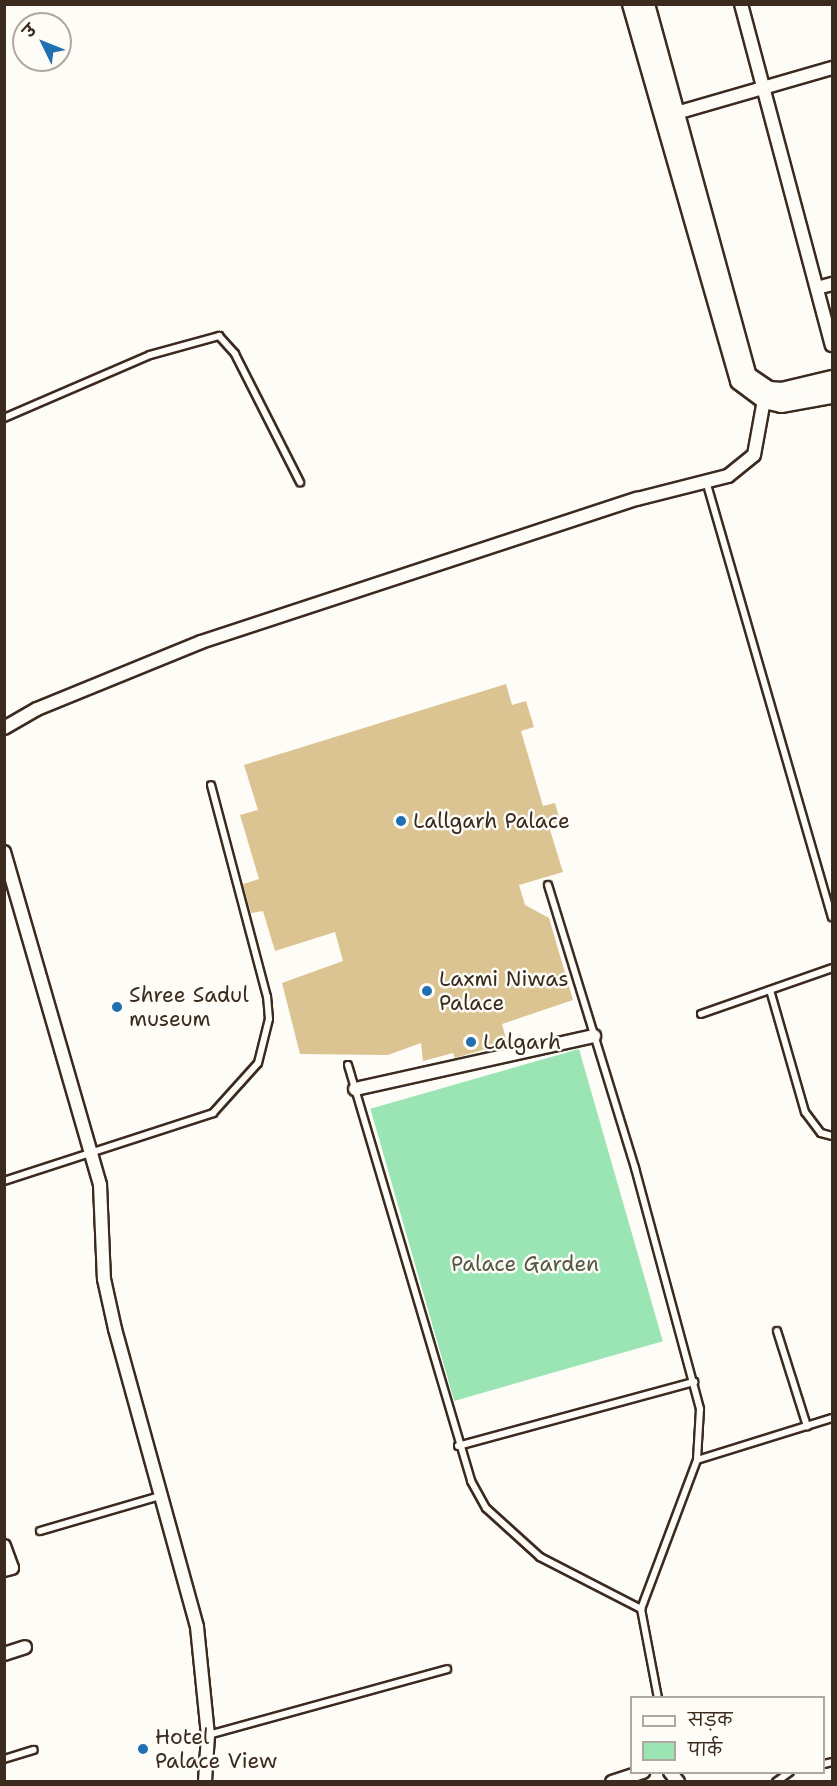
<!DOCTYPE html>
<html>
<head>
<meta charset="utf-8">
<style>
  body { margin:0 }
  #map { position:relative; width:837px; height:1786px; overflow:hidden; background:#fdfcf7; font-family:"Shantell Sans","Playpen Sans Deva",sans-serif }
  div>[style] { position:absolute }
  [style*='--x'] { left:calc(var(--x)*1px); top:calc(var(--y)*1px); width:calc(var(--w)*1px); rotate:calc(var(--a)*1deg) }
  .green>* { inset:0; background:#9be5b4; transform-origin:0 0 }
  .building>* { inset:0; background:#dbc392 }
  .roads { filter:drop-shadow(2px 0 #3b2a1e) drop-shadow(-2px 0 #3b2a1e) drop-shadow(0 2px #3b2a1e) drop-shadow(0 -2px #3b2a1e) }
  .lane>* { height:6px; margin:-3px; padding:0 3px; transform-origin:3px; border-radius:3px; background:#fdfcf7 }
  .street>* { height:12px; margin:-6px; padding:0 6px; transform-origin:6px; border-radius:6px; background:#fdfcf7 }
  .secondary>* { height:16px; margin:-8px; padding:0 8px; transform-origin:8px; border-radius:8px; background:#fdfcf7 }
  .dots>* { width:16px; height:16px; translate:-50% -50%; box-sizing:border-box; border:3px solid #fdfcf7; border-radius:50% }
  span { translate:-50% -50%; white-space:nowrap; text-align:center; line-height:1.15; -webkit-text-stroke:5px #fdfcf7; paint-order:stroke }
  .poi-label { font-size:21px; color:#3b2a1e }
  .left { translate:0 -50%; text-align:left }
  .park-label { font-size:21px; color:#535944 }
  .frame { position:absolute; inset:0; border:6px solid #3b2a1e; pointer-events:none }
  .legend { position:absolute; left:630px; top:1696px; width:195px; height:78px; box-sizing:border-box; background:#fdfcf7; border:2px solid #afa8a0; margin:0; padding:8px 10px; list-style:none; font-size:18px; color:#3b2a1e }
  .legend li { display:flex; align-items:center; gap:12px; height:30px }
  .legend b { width:30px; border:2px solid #afa8a0 }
  .north { position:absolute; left:12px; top:12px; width:60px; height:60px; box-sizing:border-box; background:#fdfcf7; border:2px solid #afa8a0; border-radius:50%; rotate:313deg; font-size:16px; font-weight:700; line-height:24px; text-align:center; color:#3b2a1e }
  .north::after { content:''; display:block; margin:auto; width:21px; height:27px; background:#1f6fb2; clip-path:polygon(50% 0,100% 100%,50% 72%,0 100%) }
</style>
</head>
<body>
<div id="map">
  <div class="green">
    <div style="left:579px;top:1049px;width:304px;height:217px;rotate:74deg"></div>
  </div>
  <div class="building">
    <div style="clip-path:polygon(506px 684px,512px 705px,526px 701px,534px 727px,521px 731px,543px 806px,555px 803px,562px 827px,550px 830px,563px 872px,519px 885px,525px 905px,549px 918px,573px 1000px,502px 1024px,507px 1043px,455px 1058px,453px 1053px,423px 1061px,421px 1043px,388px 1055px,300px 1054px,282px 983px,343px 961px,335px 932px,275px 951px,263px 911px,251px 913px,243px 884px,259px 879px,240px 815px,258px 810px,244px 765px)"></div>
  </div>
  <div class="roads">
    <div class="lane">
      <div style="--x:4;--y:418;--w:159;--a:-23.3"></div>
      <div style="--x:150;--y:355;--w:72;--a:-15.4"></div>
      <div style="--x:219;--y:336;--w:24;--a:48"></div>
      <div style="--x:235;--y:354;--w:144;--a:63.1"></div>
      <div style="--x:706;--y:481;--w:454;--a:73.9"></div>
      <div style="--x:548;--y:885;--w:296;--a:72.9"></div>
      <div style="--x:635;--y:1168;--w:250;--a:74.9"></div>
      <div style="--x:700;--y:1409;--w:51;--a:93.4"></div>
      <div style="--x:697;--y:1460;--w:159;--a:110.6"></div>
      <div style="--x:641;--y:1609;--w:91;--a:79.2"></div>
      <div style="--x:770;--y:990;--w:127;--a:74"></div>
      <div style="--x:805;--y:1112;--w:26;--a:53"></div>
      <div style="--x:821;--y:1133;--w:11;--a:15"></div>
      <div style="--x:701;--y:1014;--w:139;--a:-19.3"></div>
      <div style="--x:348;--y:1065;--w:434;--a:73.5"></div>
      <div style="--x:471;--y:1481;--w:31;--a:61"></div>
      <div style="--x:486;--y:1508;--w:73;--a:42.2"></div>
      <div style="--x:540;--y:1557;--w:114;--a:27.2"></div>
      <div style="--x:4;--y:1181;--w:220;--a:-18"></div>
      <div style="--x:213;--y:1113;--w:67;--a:-48"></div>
      <div style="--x:258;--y:1063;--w:45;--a:-76"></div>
      <div style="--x:269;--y:1019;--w:22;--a:-95"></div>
      <div style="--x:267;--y:997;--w:219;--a:-104.8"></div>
      <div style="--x:777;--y:1331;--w:100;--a:72.5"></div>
      <div style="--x:458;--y:1446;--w:245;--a:-15.2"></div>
      <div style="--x:697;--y:1460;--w:141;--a:-17.3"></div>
      <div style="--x:40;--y:1531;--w:125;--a:-16.3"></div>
      <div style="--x:208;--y:1735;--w:248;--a:-15.4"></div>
      <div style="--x:4;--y:1759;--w:31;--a:-17"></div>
      <div style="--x:824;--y:1764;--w:8;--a:-14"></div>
      <div style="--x:776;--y:1782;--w:17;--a:-36"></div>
    </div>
    <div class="street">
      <div style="--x:741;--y:4;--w:353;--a:75.1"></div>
      <div style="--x:669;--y:115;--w:170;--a:-16.1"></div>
      <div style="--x:817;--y:288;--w:16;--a:-15"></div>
      <div style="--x:4;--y:728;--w:38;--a:-30"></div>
      <div style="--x:37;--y:709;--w:177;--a:-22.2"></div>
      <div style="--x:201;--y:642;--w:459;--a:-18.2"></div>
      <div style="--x:637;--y:499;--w:94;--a:-14.2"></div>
      <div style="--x:728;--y:476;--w:33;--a:-39"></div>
      <div style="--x:754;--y:455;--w:56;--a:-79.7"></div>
      <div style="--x:4;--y:852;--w:347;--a:73.9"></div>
      <div style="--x:100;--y:1185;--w:94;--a:87.6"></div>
      <div style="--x:104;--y:1279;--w:51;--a:77.6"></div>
      <div style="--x:115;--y:1329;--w:309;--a:74.6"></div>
      <div style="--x:197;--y:1627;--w:109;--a:84.2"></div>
      <div style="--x:208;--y:1735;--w:47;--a:93.7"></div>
      <div style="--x:355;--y:1089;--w:245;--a:-12.5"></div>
      <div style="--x:4;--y:1546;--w:23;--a:70"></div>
      <div style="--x:12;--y:1568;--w:8;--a:166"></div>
      <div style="--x:4;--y:1654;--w:22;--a:-18"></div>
      <div style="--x:670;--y:1772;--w:13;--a:51"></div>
      <div style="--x:612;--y:1782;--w:33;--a:-18"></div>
    </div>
    <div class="secondary">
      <div style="--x:631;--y:4;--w:392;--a:74"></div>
      <div style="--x:739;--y:381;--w:31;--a:37"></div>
      <div style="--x:764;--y:400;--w:17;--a:13"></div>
      <div style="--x:781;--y:404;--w:52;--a:-10"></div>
      <div style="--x:646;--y:4;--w:386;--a:74.7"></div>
      <div style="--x:748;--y:376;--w:25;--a:34"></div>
      <div style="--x:769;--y:390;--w:13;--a:4"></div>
      <div style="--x:782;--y:391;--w:51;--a:-13.5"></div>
    </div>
  </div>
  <div class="dots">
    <div style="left:401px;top:821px;background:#1f6fb2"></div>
    <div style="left:427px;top:991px;background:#1f6fb2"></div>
    <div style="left:117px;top:1007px;background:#1f6fb2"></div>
    <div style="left:471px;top:1042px;background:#1f6fb2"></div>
    <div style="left:143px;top:1749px;background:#1f6fb2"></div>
  </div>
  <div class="poi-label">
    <span class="left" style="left:413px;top:821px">Lallgarh Palace</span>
    <span class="left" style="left:439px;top:991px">Laxmi Niwas<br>Palace</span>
    <span class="left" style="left:129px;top:1007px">Shree Sadul<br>museum</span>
    <span class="left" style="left:483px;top:1042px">Lalgarh</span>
    <span class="left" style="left:155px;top:1749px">Hotel<br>Palace View</span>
  </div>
  <div class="park-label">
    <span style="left:525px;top:1264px">Palace Garden</span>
  </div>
  <div class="frame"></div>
  <ul class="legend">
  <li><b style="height:8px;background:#fdfcf7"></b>सड़क</li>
  <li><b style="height:16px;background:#9be5b4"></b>पार्क</li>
  </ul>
  <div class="north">उ</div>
</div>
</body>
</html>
